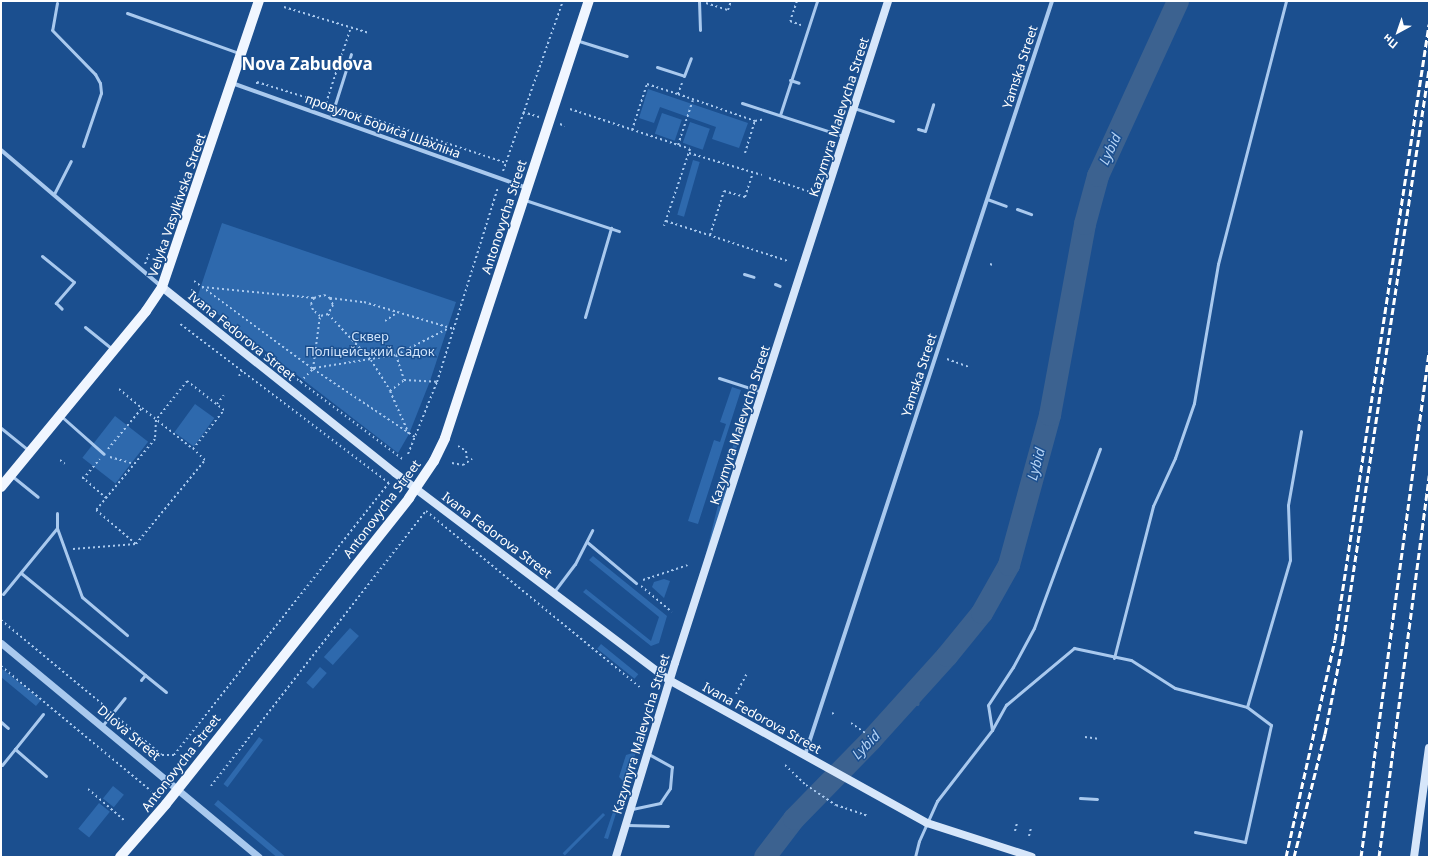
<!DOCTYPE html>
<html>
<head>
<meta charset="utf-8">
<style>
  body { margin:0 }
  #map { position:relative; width:1430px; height:858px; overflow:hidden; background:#1b4f8f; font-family:"Noto Sans",sans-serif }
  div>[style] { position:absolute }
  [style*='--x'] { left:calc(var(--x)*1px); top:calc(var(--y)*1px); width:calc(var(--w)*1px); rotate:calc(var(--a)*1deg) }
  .green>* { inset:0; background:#2e69ad; transform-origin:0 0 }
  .stream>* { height:3.5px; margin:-1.75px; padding:0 1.75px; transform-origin:1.75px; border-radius:1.75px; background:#3c6290 }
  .river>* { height:22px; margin:-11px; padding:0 11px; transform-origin:11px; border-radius:11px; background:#3c6290 }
  .path>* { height:2px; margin-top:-1px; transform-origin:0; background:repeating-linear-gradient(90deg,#a9c9ee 0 2px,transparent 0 5px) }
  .service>* { height:3px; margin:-1.5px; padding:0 1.5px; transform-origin:1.5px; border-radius:1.5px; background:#a9c9ee }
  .minor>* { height:4px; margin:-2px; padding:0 2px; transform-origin:2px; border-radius:2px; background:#a9c9ee }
  .tertiary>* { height:7px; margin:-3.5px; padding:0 3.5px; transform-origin:3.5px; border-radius:3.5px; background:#a9c9ee }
  .secondary>* { height:8px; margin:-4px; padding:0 4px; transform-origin:4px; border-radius:4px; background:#d6e6fa }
  .primary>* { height:10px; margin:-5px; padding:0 5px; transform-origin:5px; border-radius:5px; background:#f0f6ff }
  .rail>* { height:3px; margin-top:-1.5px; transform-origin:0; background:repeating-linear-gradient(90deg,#fff 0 7px,transparent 0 10px) }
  span { translate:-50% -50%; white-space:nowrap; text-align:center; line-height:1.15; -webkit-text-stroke:3px #1b4f8f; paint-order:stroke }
  .street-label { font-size:13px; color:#fff }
  .park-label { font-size:13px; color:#cfe3fa }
  .water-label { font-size:14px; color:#b5d3f5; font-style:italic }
  .district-label { font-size:17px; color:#fff; font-weight:700 }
  .frame { position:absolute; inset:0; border:2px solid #fff; pointer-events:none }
  .north { position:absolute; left:1378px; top:12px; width:40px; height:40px; -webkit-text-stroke:3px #1b4f8f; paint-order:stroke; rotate:220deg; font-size:11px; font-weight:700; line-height:16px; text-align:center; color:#fff }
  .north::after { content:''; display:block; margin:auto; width:14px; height:18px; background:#fff; clip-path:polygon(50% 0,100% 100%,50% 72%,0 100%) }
</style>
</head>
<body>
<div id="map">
  <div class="green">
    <div style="clip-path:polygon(648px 89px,748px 123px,739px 148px,712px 139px,716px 127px,660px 107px,654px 123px,639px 118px)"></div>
    <div style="left:662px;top:113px;width:21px;height:22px;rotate:19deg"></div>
    <div style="left:690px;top:122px;width:21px;height:22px;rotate:19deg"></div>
    <div style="left:693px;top:160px;width:7px;height:57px;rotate:16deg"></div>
    <div style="clip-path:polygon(222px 223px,456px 302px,430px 381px,409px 434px,398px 453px,197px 298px)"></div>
    <div style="clip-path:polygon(732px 387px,741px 390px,698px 524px,688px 521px,714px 440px,720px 442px,726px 424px,720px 422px)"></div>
    <div style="left:746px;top:393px;width:4px;height:221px;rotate:14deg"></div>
    <div style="left:195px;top:404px;width:24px;height:35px;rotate:36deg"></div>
    <div style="left:115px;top:416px;width:42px;height:53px;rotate:38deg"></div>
    <div style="clip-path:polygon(593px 556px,667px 616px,659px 643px,651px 646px,583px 592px,586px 589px,651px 641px,659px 617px,589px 560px)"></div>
    <div style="clip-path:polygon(664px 579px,670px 581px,664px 598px,652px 587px,654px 582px)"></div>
    <div style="left:350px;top:628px;width:12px;height:39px;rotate:42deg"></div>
    <div style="left:601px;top:644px;width:48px;height:6px;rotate:39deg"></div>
    <div style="left:320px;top:667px;width:9px;height:21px;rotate:41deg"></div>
    <div style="clip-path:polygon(1px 668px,41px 700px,36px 706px,1px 677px)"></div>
    <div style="left:259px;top:737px;width:5px;height:59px;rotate:37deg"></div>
    <div style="clip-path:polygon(636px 752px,626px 784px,619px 777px,626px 755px)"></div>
    <div style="left:113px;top:786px;width:14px;height:16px;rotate:39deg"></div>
    <div style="left:218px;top:800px;width:89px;height:6px;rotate:40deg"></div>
    <div style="left:99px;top:803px;width:14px;height:33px;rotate:39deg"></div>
    <div style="clip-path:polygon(615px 806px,618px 807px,608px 839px,604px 838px)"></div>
    <div style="left:603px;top:813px;width:3px;height:57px;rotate:45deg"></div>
  </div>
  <div class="stream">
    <div style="--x:907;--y:701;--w:11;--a:15"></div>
  </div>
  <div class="river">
    <div style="--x:765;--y:857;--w:48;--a:-52.7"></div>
    <div style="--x:794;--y:819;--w:112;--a:-45.7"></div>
    <div style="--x:872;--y:739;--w:112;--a:-47.9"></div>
    <div style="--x:947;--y:656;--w:55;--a:-50.9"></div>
    <div style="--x:982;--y:613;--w:55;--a:-60.6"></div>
    <div style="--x:1009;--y:565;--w:156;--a:-74.7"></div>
    <div style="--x:1050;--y:415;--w:194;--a:-79.6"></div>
    <div style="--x:1085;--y:224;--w:50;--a:-74.8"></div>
    <div style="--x:1098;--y:176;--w:192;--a:-65.4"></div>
  </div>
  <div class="path">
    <div style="--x:797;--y:1;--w:21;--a:109"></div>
    <div style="--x:790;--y:21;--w:12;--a:20"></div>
    <div style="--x:706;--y:3;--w:23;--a:18"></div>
    <div style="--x:728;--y:10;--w:9;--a:-72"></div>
    <div style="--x:284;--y:7;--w:89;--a:17"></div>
    <div style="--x:682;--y:83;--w:12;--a:110"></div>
    <div style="--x:678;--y:94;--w:82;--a:19.3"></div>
    <div style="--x:755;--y:121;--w:10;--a:-11"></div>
    <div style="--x:257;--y:84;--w:2;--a:-90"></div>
    <div style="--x:257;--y:82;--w:73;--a:17.4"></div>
    <div style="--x:326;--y:103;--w:80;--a:-71.8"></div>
    <div style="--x:341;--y:108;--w:174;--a:18.4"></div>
    <div style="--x:570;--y:109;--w:126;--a:18.4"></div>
    <div style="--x:690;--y:149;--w:81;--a:108.7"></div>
    <div style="--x:523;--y:112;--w:17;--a:17"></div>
    <div style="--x:560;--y:124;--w:5;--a:22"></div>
    <div style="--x:632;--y:130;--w:48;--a:-71.9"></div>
    <div style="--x:647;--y:84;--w:33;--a:18"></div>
    <div style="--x:678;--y:145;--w:47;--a:-71.6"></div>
    <div style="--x:689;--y:153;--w:76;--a:16.8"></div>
    <div style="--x:745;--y:153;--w:34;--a:-73"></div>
    <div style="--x:503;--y:171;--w:180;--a:-70.6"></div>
    <div style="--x:769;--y:178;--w:43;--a:18.9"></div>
    <div style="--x:666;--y:221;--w:128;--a:18.2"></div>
    <div style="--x:710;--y:235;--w:46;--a:-72.3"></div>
    <div style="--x:724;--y:191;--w:22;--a:16"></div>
    <div style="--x:745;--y:197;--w:25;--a:-72"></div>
    <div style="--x:145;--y:264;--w:11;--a:-68"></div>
    <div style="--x:990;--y:264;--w:3;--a:18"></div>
    <div style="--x:194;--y:281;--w:148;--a:36.5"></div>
    <div style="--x:313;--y:369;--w:123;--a:33.7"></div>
    <div style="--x:202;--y:287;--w:113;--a:5.6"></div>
    <div style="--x:192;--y:289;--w:10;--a:79"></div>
    <div style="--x:330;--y:298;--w:8;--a:67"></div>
    <div style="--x:333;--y:305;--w:10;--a:119"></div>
    <div style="--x:328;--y:314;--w:8;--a:166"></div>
    <div style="--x:320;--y:316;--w:9;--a:-139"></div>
    <div style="--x:313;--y:310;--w:6;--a:-108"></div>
    <div style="--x:311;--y:304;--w:7;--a:-63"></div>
    <div style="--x:314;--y:298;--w:10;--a:-17"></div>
    <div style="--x:324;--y:295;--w:7;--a:27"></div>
    <div style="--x:330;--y:298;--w:34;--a:7"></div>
    <div style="--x:364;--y:302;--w:94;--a:16.7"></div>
    <div style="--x:328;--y:314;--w:63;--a:46.9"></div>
    <div style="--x:371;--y:360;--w:36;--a:58"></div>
    <div style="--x:390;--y:391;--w:47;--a:66.2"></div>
    <div style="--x:385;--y:321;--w:16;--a:-35"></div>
    <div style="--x:355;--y:342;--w:4;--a:-27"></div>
    <div style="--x:265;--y:355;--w:174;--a:37.1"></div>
    <div style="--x:396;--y:355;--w:26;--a:72"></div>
    <div style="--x:947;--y:359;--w:23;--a:20"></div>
    <div style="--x:314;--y:368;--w:83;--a:-9"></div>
    <div style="--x:396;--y:355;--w:57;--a:-27"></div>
    <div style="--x:239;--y:376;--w:6;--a:-59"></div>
    <div style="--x:300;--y:382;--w:18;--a:-45"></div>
    <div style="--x:313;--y:369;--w:53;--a:-82.5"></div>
    <div style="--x:119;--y:389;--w:30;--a:40"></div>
    <div style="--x:390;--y:391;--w:18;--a:-38"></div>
    <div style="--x:404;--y:380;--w:33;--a:3"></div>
    <div style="--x:217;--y:404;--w:11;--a:-52"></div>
    <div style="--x:458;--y:446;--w:9;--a:32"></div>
    <div style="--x:466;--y:451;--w:9;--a:84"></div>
    <div style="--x:108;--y:449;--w:53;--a:-50.3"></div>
    <div style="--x:142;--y:408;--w:65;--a:38.8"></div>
    <div style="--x:408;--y:454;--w:78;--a:-68.1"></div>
    <div style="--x:437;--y:382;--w:204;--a:-72.6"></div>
    <div style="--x:110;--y:457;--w:25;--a:16"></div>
    <div style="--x:60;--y:460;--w:6;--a:39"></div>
    <div style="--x:452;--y:463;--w:11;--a:10"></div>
    <div style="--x:463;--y:465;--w:11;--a:-34"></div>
    <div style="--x:82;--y:477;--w:32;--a:41"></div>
    <div style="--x:83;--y:479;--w:26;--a:-50"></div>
    <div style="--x:73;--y:549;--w:63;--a:-4.5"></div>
    <div style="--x:136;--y:544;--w:109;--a:-50.6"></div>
    <div style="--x:205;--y:460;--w:16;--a:-137"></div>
    <div style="--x:193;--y:449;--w:50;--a:-51.5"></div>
    <div style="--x:224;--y:410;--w:47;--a:-141.9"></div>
    <div style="--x:187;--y:381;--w:50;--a:128.5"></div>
    <div style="--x:156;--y:420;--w:19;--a:93"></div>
    <div style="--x:155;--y:439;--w:92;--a:129.7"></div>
    <div style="--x:96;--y:510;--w:52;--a:40.4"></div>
    <div style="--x:643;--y:580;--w:47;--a:-18.4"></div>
    <div style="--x:641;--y:586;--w:40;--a:40"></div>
    <div style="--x:1;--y:620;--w:138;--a:39.7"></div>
    <div style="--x:1;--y:666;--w:195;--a:39.8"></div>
    <div style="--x:736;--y:694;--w:24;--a:-62"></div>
    <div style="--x:832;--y:713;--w:4;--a:27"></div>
    <div style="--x:118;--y:718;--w:57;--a:40.1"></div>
    <div style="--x:162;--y:755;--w:12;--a:0"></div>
    <div style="--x:174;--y:755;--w:347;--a:-51.7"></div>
    <div style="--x:389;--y:483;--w:264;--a:-142.7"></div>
    <div style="--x:851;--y:723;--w:24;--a:35"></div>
    <div style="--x:1085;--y:737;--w:15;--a:8"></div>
    <div style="--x:785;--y:765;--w:29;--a:44"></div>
    <div style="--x:806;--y:785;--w:36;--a:34"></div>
    <div style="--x:836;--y:805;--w:34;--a:19"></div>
    <div style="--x:211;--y:786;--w:349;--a:-52"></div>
    <div style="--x:426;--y:511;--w:278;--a:39.5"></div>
    <div style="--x:88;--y:789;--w:49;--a:40.9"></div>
    <div style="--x:1015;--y:831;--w:8;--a:-76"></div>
    <div style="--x:1029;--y:836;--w:8;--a:-76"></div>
  </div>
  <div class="service">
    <div style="--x:699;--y:1;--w:29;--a:88"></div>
    <div style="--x:57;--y:3;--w:27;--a:100"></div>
    <div style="--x:52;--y:30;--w:62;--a:45.7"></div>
    <div style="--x:95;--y:74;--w:10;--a:61"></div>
    <div style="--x:100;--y:83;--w:10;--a:84"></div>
    <div style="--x:101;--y:93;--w:56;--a:108.8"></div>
    <div style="--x:127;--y:13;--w:119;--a:19.7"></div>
    <div style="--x:579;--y:41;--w:50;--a:17.4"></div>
    <div style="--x:657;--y:67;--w:28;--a:18"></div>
    <div style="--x:684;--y:76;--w:19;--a:-69"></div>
    <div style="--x:790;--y:80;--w:9;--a:18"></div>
    <div style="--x:742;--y:103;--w:106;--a:18.1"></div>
    <div style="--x:854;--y:108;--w:41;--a:18.4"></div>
    <div style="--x:780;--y:115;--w:120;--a:-72"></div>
    <div style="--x:331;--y:117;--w:66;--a:-72.4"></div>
    <div style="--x:918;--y:129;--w:7;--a:16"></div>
    <div style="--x:925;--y:131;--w:28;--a:-73"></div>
    <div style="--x:54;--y:194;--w:37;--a:-63"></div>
    <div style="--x:987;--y:199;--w:20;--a:20"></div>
    <div style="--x:525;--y:200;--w:99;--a:18.3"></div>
    <div style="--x:1017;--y:209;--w:15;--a:20"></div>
    <div style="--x:42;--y:256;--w:41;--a:39.1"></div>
    <div style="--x:74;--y:282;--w:28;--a:131"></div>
    <div style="--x:56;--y:303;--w:8;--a:45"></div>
    <div style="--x:744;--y:274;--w:10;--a:17"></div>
    <div style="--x:775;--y:284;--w:5;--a:22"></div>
    <div style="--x:585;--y:317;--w:93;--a:-73.7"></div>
    <div style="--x:85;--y:327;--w:35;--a:39"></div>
    <div style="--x:719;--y:378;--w:45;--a:18"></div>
    <div style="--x:61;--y:416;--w:57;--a:41.5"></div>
    <div style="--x:1;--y:428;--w:36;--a:39"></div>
    <div style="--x:12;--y:476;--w:33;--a:39"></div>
    <div style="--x:57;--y:513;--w:15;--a:90"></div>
    <div style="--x:587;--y:542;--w:64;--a:39.9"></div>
    <div style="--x:21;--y:573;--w:161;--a:39.4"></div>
    <div style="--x:553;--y:593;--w:36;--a:-53"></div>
    <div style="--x:575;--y:564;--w:38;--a:-63"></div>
    <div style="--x:3;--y:594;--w:85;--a:-50.7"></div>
    <div style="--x:57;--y:528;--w:73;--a:70.1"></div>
    <div style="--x:82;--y:597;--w:59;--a:40.2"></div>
    <div style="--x:1114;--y:658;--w:157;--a:-75.6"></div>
    <div style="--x:1153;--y:506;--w:53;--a:-65.4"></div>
    <div style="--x:1175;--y:458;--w:58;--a:-70.9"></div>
    <div style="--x:1194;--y:403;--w:141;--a:-80.2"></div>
    <div style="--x:1218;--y:264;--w:272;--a:-75.5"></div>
    <div style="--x:141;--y:680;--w:6;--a:-51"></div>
    <div style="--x:145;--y:675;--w:27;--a:39"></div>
    <div style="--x:1247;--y:707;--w:153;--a:-73.7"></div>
    <div style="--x:1290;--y:560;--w:55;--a:-92.1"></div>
    <div style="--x:1288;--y:505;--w:75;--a:-80"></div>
    <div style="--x:43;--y:714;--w:45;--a:128.7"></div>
    <div style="--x:15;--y:749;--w:41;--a:41.1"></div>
    <div style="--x:1;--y:722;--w:9;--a:41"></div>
    <div style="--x:102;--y:726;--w:36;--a:-51"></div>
    <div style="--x:992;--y:730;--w:25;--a:-99"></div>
    <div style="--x:988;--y:705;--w:45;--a:-56.7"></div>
    <div style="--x:1013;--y:667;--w:44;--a:-61.7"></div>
    <div style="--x:1034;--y:628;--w:191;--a:-69.8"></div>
    <div style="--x:2;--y:765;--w:21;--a:-51"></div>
    <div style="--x:1080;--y:798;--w:17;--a:3"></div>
    <div style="--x:632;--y:809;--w:29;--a:-12"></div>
    <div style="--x:660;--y:803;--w:18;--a:-56"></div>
    <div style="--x:670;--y:788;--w:21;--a:-85"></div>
    <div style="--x:672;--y:767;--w:26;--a:-151"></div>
    <div style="--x:627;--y:825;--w:41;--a:1.4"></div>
    <div style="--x:915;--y:857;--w:16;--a:-76"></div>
    <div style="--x:919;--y:841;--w:44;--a:-65.8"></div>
    <div style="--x:937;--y:801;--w:90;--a:-52.2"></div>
    <div style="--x:992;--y:730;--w:29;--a:-61"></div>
    <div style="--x:1006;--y:705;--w:89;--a:-40"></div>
    <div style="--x:1074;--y:648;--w:58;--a:11.9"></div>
    <div style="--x:1131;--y:660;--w:52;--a:32.5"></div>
    <div style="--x:1175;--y:688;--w:74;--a:14.8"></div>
    <div style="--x:1247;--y:707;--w:30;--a:37"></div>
    <div style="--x:1271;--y:725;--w:120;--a:102.5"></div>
    <div style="--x:1245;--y:842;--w:51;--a:-168.7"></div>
  </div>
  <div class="minor">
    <div style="--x:232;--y:83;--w:313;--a:19.6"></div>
    <div style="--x:1;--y:150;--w:211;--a:40.4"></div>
    <div style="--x:805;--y:755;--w:793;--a:-71.86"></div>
  </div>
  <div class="tertiary">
    <div style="--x:1;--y:643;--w:335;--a:39.7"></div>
  </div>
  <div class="secondary">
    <div style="--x:162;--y:287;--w:298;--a:38.6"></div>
    <div style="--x:395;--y:473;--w:343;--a:37.1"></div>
    <div style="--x:669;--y:680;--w:295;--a:29"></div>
    <div style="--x:927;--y:823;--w:110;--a:17.9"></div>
    <div style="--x:616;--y:857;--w:203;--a:-73.1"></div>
    <div style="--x:675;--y:663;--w:695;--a:-72.16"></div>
    <div style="--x:1414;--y:857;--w:110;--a:-82.2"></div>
  </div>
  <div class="primary">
    <div style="--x:1;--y:487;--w:228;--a:-50.5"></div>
    <div style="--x:146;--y:311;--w:29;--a:-56"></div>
    <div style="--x:162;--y:287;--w:302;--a:-71.3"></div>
    <div style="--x:120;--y:857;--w:70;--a:-49"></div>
    <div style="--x:166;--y:804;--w:391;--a:-51.5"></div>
    <div style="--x:409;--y:498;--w:45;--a:-56"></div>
    <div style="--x:434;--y:461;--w:25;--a:-64"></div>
    <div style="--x:445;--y:438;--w:460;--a:-71.8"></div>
  </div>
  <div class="rail">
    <div style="--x:1286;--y:857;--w:222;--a:-77.3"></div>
    <div style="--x:1335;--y:640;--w:623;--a:-81.32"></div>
    <div style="--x:1294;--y:857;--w:127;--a:-75.9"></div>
    <div style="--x:1325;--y:734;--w:95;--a:-79"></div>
    <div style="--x:1343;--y:641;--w:578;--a:-81.45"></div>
    <div style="--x:1361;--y:857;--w:510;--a:-82.33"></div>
    <div style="--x:1379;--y:857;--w:385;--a:-82.5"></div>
  </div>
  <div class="street-label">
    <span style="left:1020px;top:67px;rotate:-72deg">Yamska Street</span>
    <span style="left:839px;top:117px;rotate:-72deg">Kazymyra Malevycha Street</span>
    <span style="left:383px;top:126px;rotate:20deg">провулок Бориса Шахліна</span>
    <span style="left:177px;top:205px;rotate:-71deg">Velyka Vasylkivska Street</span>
    <span style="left:504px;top:217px;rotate:-72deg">Antonovycha Street</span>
    <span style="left:242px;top:336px;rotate:39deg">Ivana Fedorova Street</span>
    <span style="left:919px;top:375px;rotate:-72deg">Yamska Street</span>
    <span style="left:740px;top:425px;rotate:-72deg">Kazymyra Malevycha Street</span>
    <span style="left:382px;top:509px;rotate:-53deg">Antonovycha Street</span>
    <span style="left:497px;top:535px;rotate:37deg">Ivana Fedorova Street</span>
    <span style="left:762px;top:718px;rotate:29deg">Ivana Fedorova Street</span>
    <span style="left:129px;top:733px;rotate:40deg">Dilova Street</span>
    <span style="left:641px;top:734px;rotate:-73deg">Kazymyra Malevycha Street</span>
    <span style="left:181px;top:763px;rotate:-52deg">Antonovycha Street</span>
  </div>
  <div class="park-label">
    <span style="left:370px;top:344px">Сквер<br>Поліцейський Садок</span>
  </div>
  <div class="water-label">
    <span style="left:1110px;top:149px;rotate:-65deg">Lybid</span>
    <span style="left:1036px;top:464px;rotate:-75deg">Lybid</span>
    <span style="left:866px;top:745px;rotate:-46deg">Lybid</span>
  </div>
  <div class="district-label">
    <span style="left:307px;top:64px">Nova Zabudova</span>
  </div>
  <div class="frame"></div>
  <div class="north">Пн</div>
</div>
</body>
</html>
